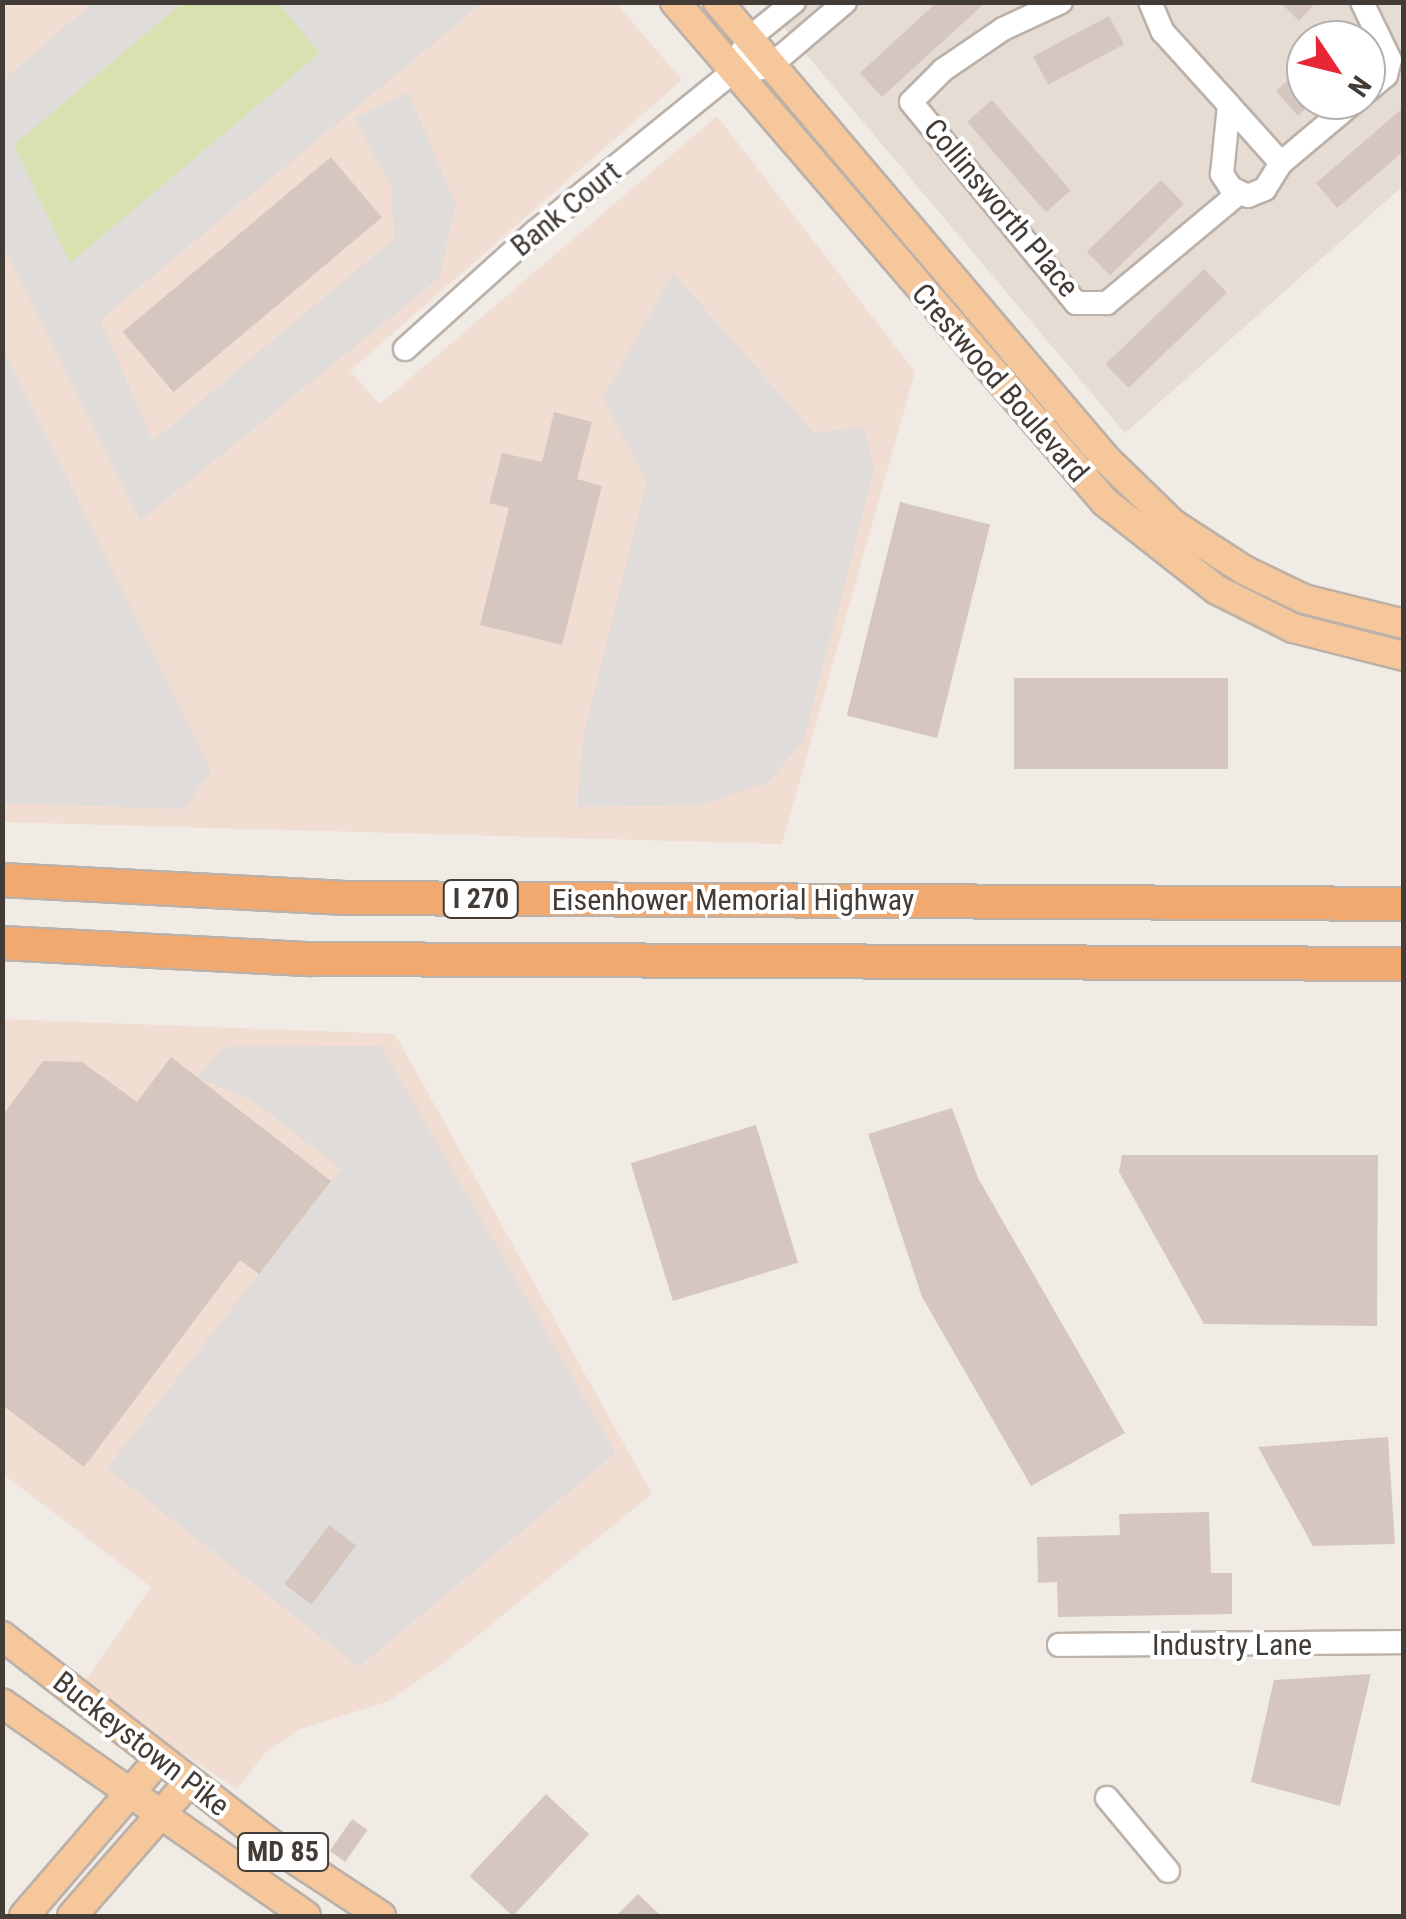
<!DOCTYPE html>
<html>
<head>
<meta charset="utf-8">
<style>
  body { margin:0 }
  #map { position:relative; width:1406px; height:1919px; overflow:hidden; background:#f1ebe6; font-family:"Roboto Condensed",sans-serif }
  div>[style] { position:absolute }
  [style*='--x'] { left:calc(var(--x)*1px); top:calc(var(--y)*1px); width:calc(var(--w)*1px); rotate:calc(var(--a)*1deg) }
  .residential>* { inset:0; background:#e5dcd4 }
  .commercial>* { inset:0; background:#f2ddd2 }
  .green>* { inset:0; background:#d8e2b1 }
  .parking>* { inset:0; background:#dfdcda }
  .building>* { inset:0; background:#d5c7bf; transform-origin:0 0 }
  .roads { filter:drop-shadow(2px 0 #bcb1a9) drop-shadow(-2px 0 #bcb1a9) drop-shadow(0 2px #bcb1a9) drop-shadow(0 -2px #bcb1a9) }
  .minor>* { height:22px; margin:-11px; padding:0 11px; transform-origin:11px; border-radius:11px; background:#fff }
  .major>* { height:28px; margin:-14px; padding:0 14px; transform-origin:14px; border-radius:14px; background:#f5c79a }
  .highway>* { height:32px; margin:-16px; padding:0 16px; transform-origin:16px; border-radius:16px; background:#f1a970 }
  span { translate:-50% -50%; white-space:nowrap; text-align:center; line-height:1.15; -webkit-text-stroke:8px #fff; paint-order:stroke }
  .shield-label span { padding:2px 8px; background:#fff; border:2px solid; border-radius:8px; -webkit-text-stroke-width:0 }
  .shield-label { font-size:28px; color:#433b36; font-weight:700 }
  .street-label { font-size:30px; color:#433b36 }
  .frame { position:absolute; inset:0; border:5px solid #433b36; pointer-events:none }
  .north { position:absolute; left:1286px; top:20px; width:100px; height:100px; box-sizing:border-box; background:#fff; border:2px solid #b4b1af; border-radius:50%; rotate:125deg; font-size:28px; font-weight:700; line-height:40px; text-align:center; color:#433b36 }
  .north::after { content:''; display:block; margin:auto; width:35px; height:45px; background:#e82636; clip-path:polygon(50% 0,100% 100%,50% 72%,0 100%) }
</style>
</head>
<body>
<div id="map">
  <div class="residential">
    <div style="clip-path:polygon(evenodd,763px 3px,1403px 3px,1403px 186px,1125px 433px,763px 3px,1306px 40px,1366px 40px,1366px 100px,1306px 100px,1306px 40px)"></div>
  </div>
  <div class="commercial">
    <div style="clip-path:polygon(2px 3px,616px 3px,682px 80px,350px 371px,380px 404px,717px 116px,915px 372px,782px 844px,3px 822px)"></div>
    <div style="clip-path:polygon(2px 1019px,395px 1034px,652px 1494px,445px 1662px,389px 1701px,301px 1729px,266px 1752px,237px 1789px,80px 1688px,151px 1587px,3px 1474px)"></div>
  </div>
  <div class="green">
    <div style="clip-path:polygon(182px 3px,278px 3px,320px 53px,70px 264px,13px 145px)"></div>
  </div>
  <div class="parking">
    <div style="clip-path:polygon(93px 3px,182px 3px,14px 145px,70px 263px,320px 53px,278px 3px,482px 3px,100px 320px,153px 441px,394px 239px,391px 185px,354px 118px,408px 92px,456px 205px,439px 278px,140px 521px,3px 246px,3px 80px)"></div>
    <div style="clip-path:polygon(673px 273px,814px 433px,864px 427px,874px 470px,804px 740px,768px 782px,700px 805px,577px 807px,583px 740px,647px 482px,603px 398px)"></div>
    <div style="clip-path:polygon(2px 346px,211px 771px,184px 809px,3px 803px)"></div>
    <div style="clip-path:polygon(381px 1046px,616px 1453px,359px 1667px,107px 1468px,341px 1169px,251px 1099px,196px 1078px,225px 1047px)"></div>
  </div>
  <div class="building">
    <div style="clip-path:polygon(937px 2px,986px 2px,882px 97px,860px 73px)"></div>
    <div style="clip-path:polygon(1280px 2px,1316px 2px,1299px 21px)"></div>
    <div style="left:1109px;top:16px;width:32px;height:86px;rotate:62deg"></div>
    <div style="clip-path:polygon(1306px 63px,1306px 108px,1298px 116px,1276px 91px)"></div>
    <div style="left:992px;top:100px;width:120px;height:33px;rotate:49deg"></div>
    <div style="clip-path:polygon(1404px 107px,1404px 151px,1337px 208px,1316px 183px)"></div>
    <div style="left:331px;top:157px;width:79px;height:272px;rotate:50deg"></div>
    <div style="left:1161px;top:180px;width:33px;height:103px;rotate:46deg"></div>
    <div style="left:1204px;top:269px;width:33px;height:137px;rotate:46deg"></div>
    <div style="clip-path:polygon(554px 412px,592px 422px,577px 479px,602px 486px,562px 645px,480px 625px,509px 508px,489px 503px,502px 453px,542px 462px)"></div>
    <div style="left:900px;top:502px;width:93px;height:220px;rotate:14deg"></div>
    <div style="left:1014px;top:678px;width:214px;height:91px"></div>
    <div style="clip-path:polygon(171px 1057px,331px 1181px,259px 1274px,240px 1260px,84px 1467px,2px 1405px,2px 1116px,43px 1061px,82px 1062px,137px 1102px)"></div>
    <div style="clip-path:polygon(952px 1108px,978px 1178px,1125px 1433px,1031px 1486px,922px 1297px,868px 1134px)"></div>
    <div style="left:756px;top:1125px;width:144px;height:131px;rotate:73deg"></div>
    <div style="clip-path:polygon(1122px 1155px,1378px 1155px,1377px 1326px,1204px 1324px,1119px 1172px)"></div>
    <div style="clip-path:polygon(1388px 1437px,1395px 1544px,1313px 1546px,1258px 1447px)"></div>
    <div style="clip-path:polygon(1209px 1512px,1211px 1573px,1232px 1573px,1232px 1614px,1058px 1617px,1057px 1582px,1038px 1583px,1037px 1537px,1120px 1535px,1119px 1514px)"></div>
    <div style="left:329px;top:1525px;width:34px;height:74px;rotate:37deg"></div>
    <div style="clip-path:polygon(1371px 1674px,1340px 1806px,1251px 1782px,1274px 1680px)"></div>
    <div style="left:546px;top:1794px;width:59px;height:112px;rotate:43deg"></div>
    <div style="left:352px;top:1819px;width:19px;height:39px;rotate:35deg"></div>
    <div style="clip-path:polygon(638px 1894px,661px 1916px,616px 1916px)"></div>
  </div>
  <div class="roads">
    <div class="minor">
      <div style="--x:1061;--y:2;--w:64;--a:155"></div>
      <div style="--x:1003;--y:29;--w:73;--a:145.7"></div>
      <div style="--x:943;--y:70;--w:45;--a:135"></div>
      <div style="--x:911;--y:102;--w:260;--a:50.6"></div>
      <div style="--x:1076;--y:303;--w:31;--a:0"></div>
      <div style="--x:1107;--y:303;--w:172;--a:-39.8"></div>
      <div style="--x:1150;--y:2;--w:33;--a:67"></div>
      <div style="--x:1163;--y:32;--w:98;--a:47.9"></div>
      <div style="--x:1362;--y:2;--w:64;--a:64.2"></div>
      <div style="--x:1390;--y:60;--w:16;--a:105"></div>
      <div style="--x:1386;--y:75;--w:26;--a:140"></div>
      <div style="--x:731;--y:73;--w:38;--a:-9"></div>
      <div style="--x:769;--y:67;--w:100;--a:-40.5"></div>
      <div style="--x:1229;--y:105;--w:78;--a:48.1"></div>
      <div style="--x:1281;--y:163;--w:31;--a:122"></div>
      <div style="--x:1265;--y:189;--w:18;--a:158"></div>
      <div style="--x:1248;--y:196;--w:19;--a:-155"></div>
      <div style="--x:1231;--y:188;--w:17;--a:-123"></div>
      <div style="--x:1222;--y:174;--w:69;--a:-84.2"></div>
      <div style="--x:1281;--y:163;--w:98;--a:-40"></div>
      <div style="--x:405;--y:349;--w:175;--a:-42"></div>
      <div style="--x:535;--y:232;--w:252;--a:-39"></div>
      <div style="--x:731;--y:73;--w:38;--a:-63"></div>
      <div style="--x:748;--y:39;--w:59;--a:-38.8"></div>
      <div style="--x:1059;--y:1645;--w:345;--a:-0.5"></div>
      <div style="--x:1107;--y:1798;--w:95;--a:50.1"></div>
    </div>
    <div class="major">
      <div style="--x:675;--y:2;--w:659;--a:49.3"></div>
      <div style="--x:1105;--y:502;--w:142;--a:38.2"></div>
      <div style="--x:1217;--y:590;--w:85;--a:26.6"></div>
      <div style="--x:1293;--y:628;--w:114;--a:14.2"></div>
      <div style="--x:718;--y:2;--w:599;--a:49.67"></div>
      <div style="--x:1106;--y:459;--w:93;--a:44.1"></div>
      <div style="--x:1173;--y:524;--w:85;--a:32.9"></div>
      <div style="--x:1244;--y:570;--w:67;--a:25.8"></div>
      <div style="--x:1304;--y:599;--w:103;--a:14"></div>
      <div style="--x:2;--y:1636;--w:339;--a:37.7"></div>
      <div style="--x:270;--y:1843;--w:133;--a:33.3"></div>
      <div style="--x:2;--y:1703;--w:371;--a:35"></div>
      <div style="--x:24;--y:1916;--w:207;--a:-49.3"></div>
      <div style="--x:72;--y:1916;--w:178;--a:-48.9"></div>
    </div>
    <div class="highway">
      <div style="--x:2;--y:880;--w:344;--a:3"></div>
      <div style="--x:346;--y:898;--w:1058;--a:0.32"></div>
      <div style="--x:2;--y:943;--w:309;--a:3"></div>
      <div style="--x:311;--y:959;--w:1093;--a:0.26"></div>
    </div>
  </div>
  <div class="shield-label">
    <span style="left:481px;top:899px">I 270</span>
    <span style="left:283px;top:1852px">MD 85</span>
  </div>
  <div class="street-label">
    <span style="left:1001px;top:208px;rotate:50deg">Collinsworth Place</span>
    <span style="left:566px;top:209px;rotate:-39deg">Bank Court</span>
    <span style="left:1000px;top:383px;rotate:49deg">Crestwood Boulevard</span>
    <span style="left:733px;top:900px">Eisenhower Memorial Highway</span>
    <span style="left:1232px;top:1645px">Industry Lane</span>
    <span style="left:141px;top:1744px;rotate:38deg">Buckeystown Pike</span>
  </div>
  <div class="frame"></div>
  <div class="north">N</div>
</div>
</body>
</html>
